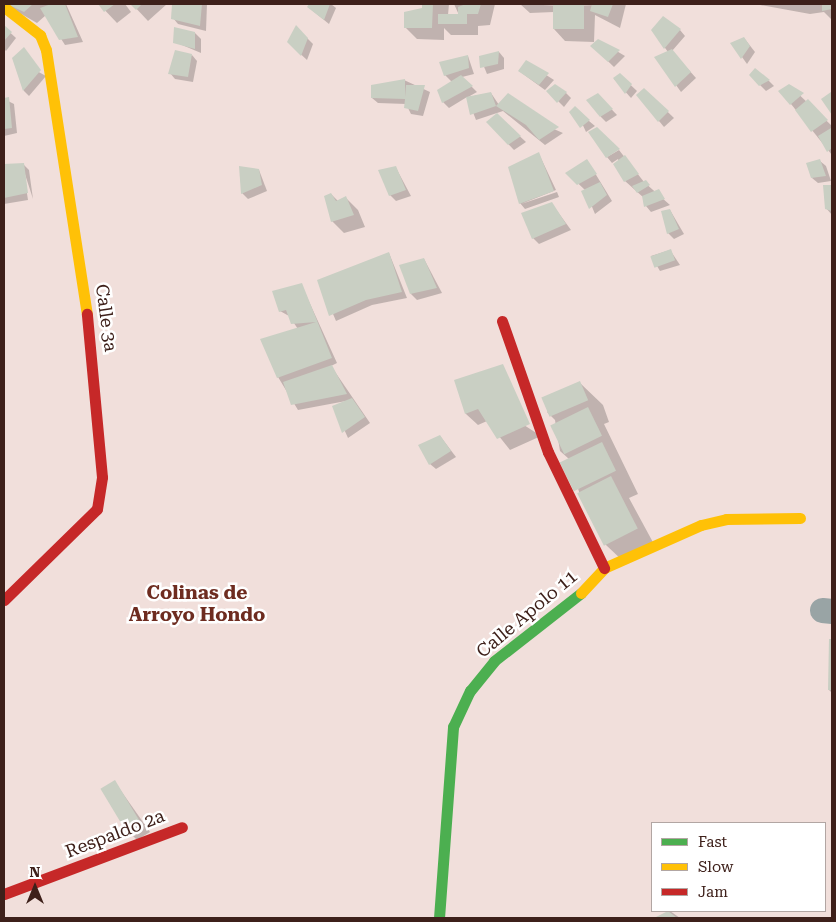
<!DOCTYPE html>
<html>
<head>
<meta charset="utf-8">
<style>
  body { margin:0 }
  #map { position:relative; width:836px; height:922px; overflow:hidden; background:#f1dfdb; font-family:"Roboto Serif",serif }
  div>[style] { position:absolute }
  [style*='--x'] { left:calc(var(--x)*1px); top:calc(var(--y)*1px); width:calc(var(--w)*1px); rotate:calc(var(--a)*1deg) }
  .shadow>* { inset:0; background:#0003 }
  .building>* { inset:0; background:#c9cfc3; transform-origin:0 0 }
  .street>* { height:25px; margin:-12.5px; padding:0 12.5px; transform-origin:12.5px; border-radius:12.5px; background:#99a4a5 }
  .fast>* { height:11px; margin:-5.5px; padding:0 5.5px; transform-origin:5.5px; border-radius:5.5px; background:#4caf50 }
  .slow>* { height:11px; margin:-5.5px; padding:0 5.5px; transform-origin:5.5px; border-radius:5.5px; background:#ffc107 }
  .jam>* { height:11px; margin:-5.5px; padding:0 5.5px; transform-origin:5.5px; border-radius:5.5px; background:#c62828 }
  span { translate:-50% -50%; white-space:nowrap; text-align:center; line-height:1.15; -webkit-text-stroke:5px #fff; paint-order:stroke }
  .street-label { font-size:18px; color:#3e201a }
  .neighbourhood-label { font-size:19px; color:#6e2c20; font-weight:700 }
  .frame { position:absolute; inset:0; border:5px solid #3e201a; pointer-events:none }
  .legend { position:absolute; left:651px; top:822px; width:175px; height:90px; box-sizing:border-box; background:#fff; border:1px solid #b2a6a3; margin:0; padding:6px 9px; list-style:none; font-size:15px; color:#3e201a }
  .legend li { display:flex; align-items:center; gap:10px; height:25px }
  .legend b { width:25px; border:1px solid #b2a6a3 }
  .north { position:absolute; left:10px; top:862px; width:50px; height:50px; -webkit-text-stroke:4px #fff; paint-order:stroke; rotate:0deg; font-size:14px; font-weight:700; line-height:20px; text-align:center; color:#3e201a }
  .north::after { content:''; display:block; margin:auto; width:18px; height:22px; background:#3e201a; clip-path:polygon(50% 0,100% 100%,50% 72%,0 100%) }
</style>
</head>
<body>
<div id="map">
  <div class="shadow">
    <div style="clip-path:polygon(4px 4px,66px 4px,83px 42px,65px 45px,46px 15px,37px 23px)"></div>
    <div style="clip-path:polygon(99px 4px,125px 4px,131px 12px,117px 23px)"></div>
    <div style="clip-path:polygon(132px 4px,167px 4px,148px 21px)"></div>
    <div style="clip-path:polygon(173px 4px,207px 4px,206px 31px,178px 24px,173px 18px)"></div>
    <div style="clip-path:polygon(310px 4px,331px 4px,336px 8px,329px 24px,308px 7px)"></div>
    <div style="clip-path:polygon(423px 4px,449px 4px,448px 15px,459px 15px,454px 4px,495px 4px,490px 25px,478px 26px,478px 35px,451px 35px,444px 28px,444px 40px,417px 39px,405px 27px,426px 7px)"></div>
    <div style="clip-path:polygon(520px 4px,566px 6px,626px 4px,620px 28px,595px 15px,594px 42px,565px 41px,554px 29px,554px 12px,530px 13px)"></div>
    <div style="clip-path:polygon(755px 4px,832px 4px,832px 20px,824px 12px,810px 14px)"></div>
    <div style="clip-path:polygon(4px 27px,16px 38px,6px 51px,4px 49px)"></div>
    <div style="clip-path:polygon(296px 27px,313px 44px,307px 60px,294px 48px)"></div>
    <div style="clip-path:polygon(652px 30px,680px 30px,685px 36px,672px 51px,696px 78px,681px 92px,656px 57px,668px 52px)"></div>
    <div style="clip-path:polygon(195px 33px,201px 39px,201px 53px,175px 42px)"></div>
    <div style="clip-path:polygon(744px 38px,755px 52px,747px 64px,732px 43px)"></div>
    <div style="clip-path:polygon(598px 40px,625px 56px,614px 67px,592px 46px)"></div>
    <div style="clip-path:polygon(499px 52px,504px 58px,504px 69px,487px 74px,480px 57px)"></div>
    <div style="clip-path:polygon(192px 55px,197px 61px,193px 82px,175px 79px,170px 73px)"></div>
    <div style="clip-path:polygon(468px 56px,474px 74px,462px 77px,477px 92px,468px 97px,491px 93px,499px 105px,563px 133px,545px 145px,503px 111px,476px 120px,467px 97px,449px 108px,443px 102px,452px 82px,445px 75px)"></div>
    <div style="clip-path:polygon(13px 58px,46px 76px,29px 96px,24px 91px)"></div>
    <div style="clip-path:polygon(526px 62px,554px 80px,545px 90px,519px 71px)"></div>
    <div style="clip-path:polygon(755px 69px,769px 81px,774px 86px,766px 91px,750px 75px)"></div>
    <div style="clip-path:polygon(620px 75px,637px 91px,631px 98px,614px 79px)"></div>
    <div style="clip-path:polygon(404px 80px,430px 92px,423px 116px,411px 114px,406px 104px,378px 103px,372px 98px)"></div>
    <div style="clip-path:polygon(789px 85px,832px 126px,832px 155px,791px 104px)"></div>
    <div style="clip-path:polygon(644px 89px,674px 118px,664px 127px,659px 121px)"></div>
    <div style="clip-path:polygon(548px 91px,566px 93px,571px 98px,564px 107px)"></div>
    <div style="clip-path:polygon(598px 95px,617px 115px,606px 122px,601px 117px)"></div>
    <div style="clip-path:polygon(4px 99px,14px 104px,17px 133px,4px 136px)"></div>
    <div style="clip-path:polygon(575px 108px,589px 121px,595px 126px,586px 132px)"></div>
    <div style="clip-path:polygon(497px 115px,526px 142px,514px 150px,487px 122px)"></div>
    <div style="clip-path:polygon(619px 150px,644px 182px,670px 205px,651px 212px,646px 206px,644px 198px,625px 181px,618px 159px,612px 163px,607px 157px)"></div>
    <div style="clip-path:polygon(539px 154px,556px 190px,521px 204px,557px 192px,559px 197px,525px 209px,520px 203px)"></div>
    <div style="clip-path:polygon(587px 160px,612px 201px,595px 214px,585px 190px,567px 173px)"></div>
    <div style="clip-path:polygon(820px 161px,826px 166px,831px 181px,818px 183px,812px 178px)"></div>
    <div style="clip-path:polygon(23px 164px,29px 170px,33px 199px,23px 168px,28px 200px,4px 204px,4px 166px)"></div>
    <div style="clip-path:polygon(396px 168px,411px 196px,396px 201px,390px 195px)"></div>
    <div style="clip-path:polygon(259px 170px,267px 191px,248px 199px,242px 193px)"></div>
    <div style="clip-path:polygon(825px 186px,832px 186px,832px 215px,826px 208px)"></div>
    <div style="clip-path:polygon(331px 194px,338px 201px,346px 198px,358px 210px,365px 227px,344px 233px,332px 221px)"></div>
    <div style="clip-path:polygon(552px 204px,571px 230px,539px 244px,533px 238px)"></div>
    <div style="clip-path:polygon(670px 210px,684px 234px,674px 239px,668px 233px)"></div>
    <div style="clip-path:polygon(670px 250px,680px 265px,660px 271px,651px 256px)"></div>
    <div style="clip-path:polygon(389px 253px,407px 298px,372px 305px,336px 321px,319px 281px)"></div>
    <div style="clip-path:polygon(424px 259px,442px 293px,417px 300px,411px 294px)"></div>
    <div style="clip-path:polygon(301px 284px,337px 363px,331px 366px,370px 423px,348px 438px,334px 407px,346px 401px,298px 410px,278px 377px,298px 329px,289px 316px,280px 311px)"></div>
    <div style="clip-path:polygon(456px 381px,541px 436px,510px 450px,487px 421px,478px 425px,466px 414px)"></div>
    <div style="clip-path:polygon(580px 383px,603px 405px,609px 422px,604px 424px,638px 494px,629px 498px,655px 546px,624px 562px,606px 545px,580px 495px,569px 459px,560px 451px,555px 420px,547px 412px)"></div>
    <div style="clip-path:polygon(440px 436px,456px 457px,436px 469px,430px 464px)"></div>
    <div style="clip-path:polygon(830px 640px,832px 640px,832px 693px,829px 690px)"></div>
    <div style="clip-path:polygon(114px 781px,150px 832px,137px 840px,125px 828px)"></div>
    <div style="clip-path:polygon(670px 911px,680px 918px,657px 918px)"></div>
  </div>
  <div class="building">
    <div style="clip-path:polygon(7px 4px,33px 4px,24px 12px)"></div>
    <div style="clip-path:polygon(51px 4px,65px 4px,78px 37px,59px 40px,40px 8px)"></div>
    <div style="clip-path:polygon(98px 4px,115px 4px,104px 12px)"></div>
    <div style="clip-path:polygon(130px 4px,142px 4px,136px 10px)"></div>
    <div style="clip-path:polygon(172px 4px,202px 4px,200px 26px,171px 19px)"></div>
    <div style="clip-path:polygon(309px 4px,330px 4px,324px 20px,307px 7px)"></div>
    <div style="clip-path:polygon(422px 4px,433px 4px,432px 28px,404px 28px,404px 12px,422px 8px)"></div>
    <div style="clip-path:polygon(466px 4px,481px 4px,478px 14px,467px 14px,467px 24px,438px 24px,438px 14px,458px 14px,458px 7px)"></div>
    <div style="left:553px;top:4px;width:31px;height:25px"></div>
    <div style="clip-path:polygon(592px 4px,613px 4px,608px 17px,590px 11px)"></div>
    <div style="clip-path:polygon(822px 4px,832px 4px,832px 9px,822px 11px)"></div>
    <div style="clip-path:polygon(663px 16px,681px 29px,664px 49px,651px 30px)"></div>
    <div style="clip-path:polygon(4px 25px,12px 32px,4px 41px)"></div>
    <div style="clip-path:polygon(296px 25px,308px 38px,301px 56px,287px 42px)"></div>
    <div style="clip-path:polygon(174px 27px,195px 32px,195px 49px,173px 43px)"></div>
    <div style="clip-path:polygon(744px 37px,750px 46px,741px 59px,730px 43px)"></div>
    <div style="clip-path:polygon(598px 39px,620px 50px,608px 62px,590px 46px)"></div>
    <div style="clip-path:polygon(24px 47px,41px 70px,23px 91px,12px 58px)"></div>
    <div style="clip-path:polygon(672px 49px,691px 72px,675px 87px,654px 57px)"></div>
    <div style="clip-path:polygon(175px 50px,192px 54px,188px 77px,168px 74px)"></div>
    <div style="clip-path:polygon(499px 51px,498px 64px,480px 68px,479px 56px)"></div>
    <div style="clip-path:polygon(468px 55px,469px 68px,444px 76px,439px 62px)"></div>
    <div style="clip-path:polygon(526px 60px,549px 73px,539px 85px,518px 71px)"></div>
    <div style="clip-path:polygon(755px 68px,770px 80px,759px 86px,749px 75px)"></div>
    <div style="clip-path:polygon(620px 73px,632px 84px,625px 94px,613px 78px)"></div>
    <div style="clip-path:polygon(461px 75px,473px 86px,442px 103px,437px 90px)"></div>
    <div style="clip-path:polygon(405px 79px,405px 97px,406px 85px,425px 85px,418px 111px,404px 108px,405px 99px,371px 98px,371px 85px)"></div>
    <div style="clip-path:polygon(555px 84px,567px 92px,557px 103px,546px 91px)"></div>
    <div style="clip-path:polygon(789px 84px,804px 93px,790px 105px,778px 91px)"></div>
    <div style="clip-path:polygon(644px 88px,669px 111px,658px 122px,636px 95px)"></div>
    <div style="clip-path:polygon(491px 92px,496px 106px,508px 93px,559px 127px,539px 140px,526px 125px,496px 106px,470px 115px,466px 97px)"></div>
    <div style="clip-path:polygon(831px 92px,832px 93px,832px 115px,821px 99px)"></div>
    <div style="clip-path:polygon(598px 93px,613px 109px,600px 117px,586px 100px)"></div>
    <div style="clip-path:polygon(9px 97px,12px 128px,4px 129px,4px 98px)"></div>
    <div style="clip-path:polygon(808px 99px,828px 120px,811px 132px,795px 110px)"></div>
    <div style="clip-path:polygon(575px 106px,590px 120px,580px 128px,569px 112px)"></div>
    <div style="clip-path:polygon(497px 113px,521px 136px,508px 145px,486px 122px)"></div>
    <div style="clip-path:polygon(597px 127px,620px 149px,606px 158px,588px 132px)"></div>
    <div style="clip-path:polygon(831px 128px,832px 148px,827px 152px,818px 136px)"></div>
    <div style="clip-path:polygon(539px 152px,554px 191px,519px 204px,508px 167px)"></div>
    <div style="clip-path:polygon(625px 155px,639px 174px,624px 182px,613px 164px)"></div>
    <div style="clip-path:polygon(587px 159px,597px 174px,577px 185px,565px 173px)"></div>
    <div style="clip-path:polygon(820px 159px,826px 176px,811px 178px,806px 163px)"></div>
    <div style="clip-path:polygon(24px 163px,28px 193px,4px 198px,4px 164px)"></div>
    <div style="clip-path:polygon(239px 166px,259px 169px,262px 185px,241px 194px)"></div>
    <div style="clip-path:polygon(396px 166px,406px 190px,389px 196px,378px 170px)"></div>
    <div style="clip-path:polygon(646px 180px,650px 185px,637px 193px,632px 186px)"></div>
    <div style="clip-path:polygon(600px 182px,607px 195px,589px 209px,581px 191px)"></div>
    <div style="clip-path:polygon(823px 185px,832px 185px,832px 211px,825px 209px)"></div>
    <div style="clip-path:polygon(659px 189px,665px 199px,644px 207px,642px 196px)"></div>
    <div style="clip-path:polygon(331px 193px,336px 201px,346px 196px,354px 215px,331px 222px,324px 196px)"></div>
    <div style="clip-path:polygon(552px 202px,566px 224px,532px 239px,521px 213px)"></div>
    <div style="clip-path:polygon(670px 209px,679px 229px,667px 234px,661px 211px)"></div>
    <div style="left:671px;top:249px;width:12px;height:22px;rotate:70deg"></div>
    <div style="clip-path:polygon(389px 252px,402px 292px,366px 300px,329px 316px,317px 280px)"></div>
    <div style="clip-path:polygon(424px 258px,437px 288px,410px 294px,399px 265px)"></div>
    <div style="clip-path:polygon(302px 283px,332px 358px,277px 378px,260px 339px,316px 322px,291px 324px,286px 310px,279px 312px,272px 291px)"></div>
    <div style="clip-path:polygon(503px 364px,530px 424px,497px 439px,478px 409px,465px 414px,454px 380px)"></div>
    <div style="clip-path:polygon(332px 365px,347px 394px,291px 405px,283px 382px)"></div>
    <div style="left:580px;top:381px;width:21px;height:42px;rotate:67deg"></div>
    <div style="clip-path:polygon(352px 398px,365px 417px,342px 433px,332px 406px)"></div>
    <div style="left:588px;top:407px;width:32px;height:42px;rotate:64deg"></div>
    <div style="clip-path:polygon(440px 435px,451px 451px,429px 465px,418px 445px)"></div>
    <div style="left:602px;top:442px;width:32px;height:47px;rotate:64deg"></div>
    <div style="left:611px;top:476px;width:59px;height:38px;rotate:63deg"></div>
    <div style="clip-path:polygon(829px 639px,832px 639px,832px 690px,828px 690px)"></div>
    <div style="left:115px;top:780px;width:47px;height:17px;rotate:59deg"></div>
    <div style="clip-path:polygon(668px 911px,677px 918px,654px 918px)"></div>
  </div>
  <div class="street">
    <div style="--x:822;--y:610;--w:10;--a:6"></div>
  </div>
  <div class="fast">
    <div style="--x:439;--y:918;--w:192;--a:-85.8"></div>
    <div style="--x:453;--y:727;--w:40;--a:-65"></div>
    <div style="--x:470;--y:691;--w:38;--a:-51"></div>
    <div style="--x:494;--y:661;--w:110;--a:-38"></div>
  </div>
  <div class="slow">
    <div style="--x:4;--y:7;--w:46;--a:37.9"></div>
    <div style="--x:40;--y:35;--w:16;--a:68"></div>
    <div style="--x:46;--y:50;--w:267;--a:81.2"></div>
    <div style="--x:581;--y:593;--w:34;--a:-47"></div>
    <div style="--x:604;--y:568;--w:106;--a:-23.9"></div>
    <div style="--x:701;--y:525;--w:26;--a:-13"></div>
    <div style="--x:726;--y:519;--w:74;--a:-0.8"></div>
  </div>
  <div class="jam">
    <div style="--x:502;--y:321;--w:139;--a:70.7"></div>
    <div style="--x:548;--y:452;--w:129;--a:64.2"></div>
    <div style="--x:4;--y:600;--w:130;--a:-44.4"></div>
    <div style="--x:97;--y:509;--w:32;--a:-81"></div>
    <div style="--x:102;--y:477;--w:164;--a:-95.3"></div>
    <div style="--x:4;--y:894;--w:190;--a:-20.6"></div>
  </div>
  <div class="street-label">
    <span style="left:106px;top:318px;rotate:82deg">Calle 3a</span>
    <span style="left:527px;top:614px;rotate:-40deg">Calle Apolo 11</span>
    <span style="left:115px;top:834px;rotate:-21deg">Respaldo 2a</span>
  </div>
  <div class="neighbourhood-label">
    <span style="left:197px;top:604px">Colinas de<br>Arroyo Hondo</span>
  </div>
  <div class="frame"></div>
  <ul class="legend">
  <li><b style="height:6px;background:#4caf50"></b>Fast</li>
  <li><b style="height:6px;background:#ffc107"></b>Slow</li>
  <li><b style="height:6px;background:#c62828"></b>Jam</li>
  </ul>
  <div class="north">N</div>
</div>
</body>
</html>
